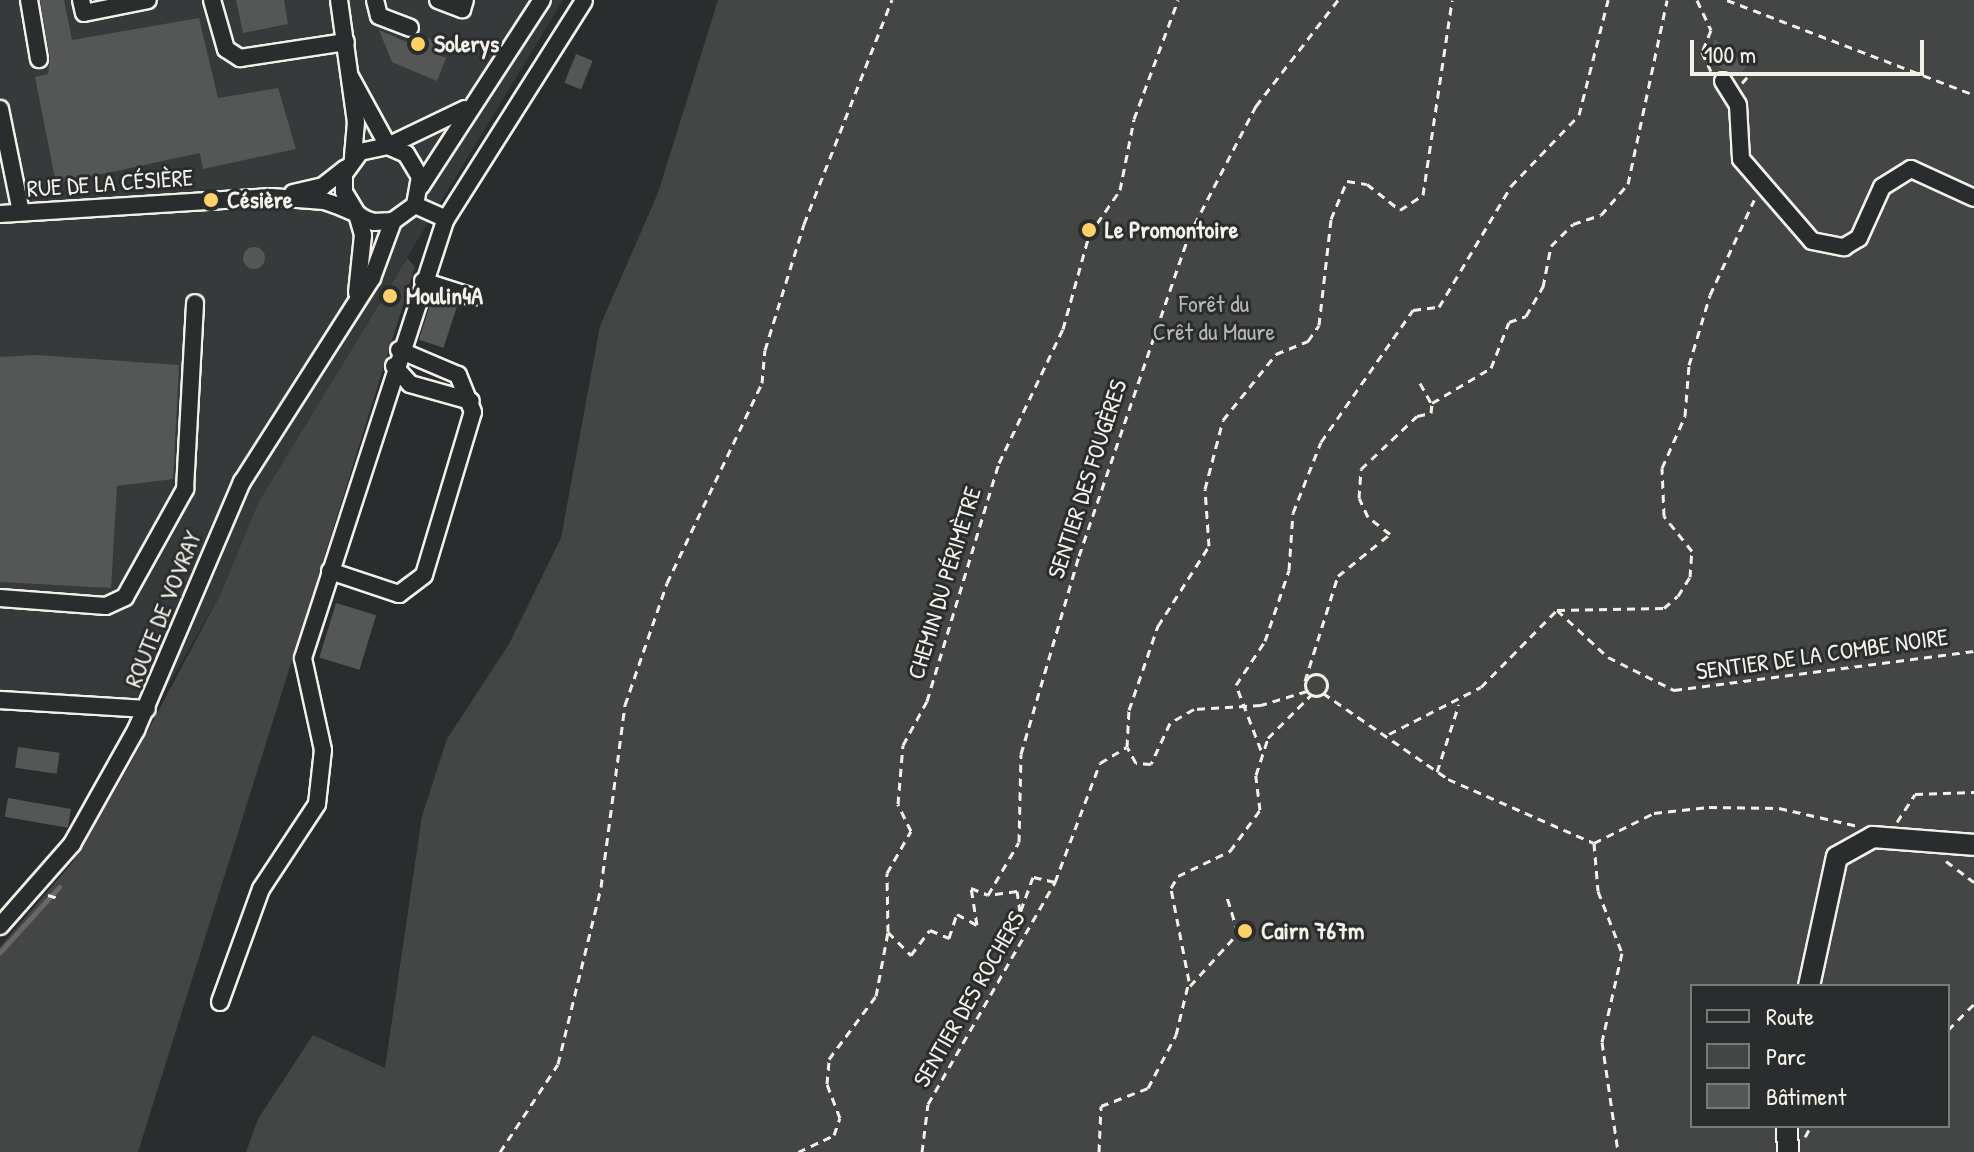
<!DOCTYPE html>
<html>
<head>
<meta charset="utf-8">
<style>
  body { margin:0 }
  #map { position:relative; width:1974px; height:1152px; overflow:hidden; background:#2a2d2e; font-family:"Patrick Hand",sans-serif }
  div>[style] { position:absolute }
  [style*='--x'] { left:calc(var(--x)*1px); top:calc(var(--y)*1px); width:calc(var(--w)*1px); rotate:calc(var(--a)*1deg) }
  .built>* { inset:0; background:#373a3a }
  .green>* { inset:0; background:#444645 }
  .stream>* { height:5px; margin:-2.5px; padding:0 2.5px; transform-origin:2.5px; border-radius:2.5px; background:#676866 }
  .building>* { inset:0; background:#555756; transform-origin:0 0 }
  .round { border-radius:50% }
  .path>* { height:3px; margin-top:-1.5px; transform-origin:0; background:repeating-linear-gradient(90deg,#f4f1e8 0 8px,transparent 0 14px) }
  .path>.ring { margin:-1.5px; padding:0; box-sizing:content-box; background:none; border:3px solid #f4f1e8; border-radius:50% }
  .roads { filter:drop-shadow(2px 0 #f4f1e8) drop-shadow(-2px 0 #f4f1e8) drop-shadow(0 2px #f4f1e8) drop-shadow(0 -2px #f4f1e8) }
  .minor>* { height:16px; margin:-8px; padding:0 8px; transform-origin:8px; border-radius:8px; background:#2a2d2e }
  .major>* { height:20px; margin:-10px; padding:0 10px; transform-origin:10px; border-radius:10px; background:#2a2d2e }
  .dots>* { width:22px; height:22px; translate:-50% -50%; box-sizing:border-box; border:4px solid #2a2d2e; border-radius:50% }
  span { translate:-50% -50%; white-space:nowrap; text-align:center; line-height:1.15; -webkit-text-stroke:6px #2a2d2e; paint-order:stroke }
  .poi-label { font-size:24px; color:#f4f1e8; font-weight:700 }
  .left { translate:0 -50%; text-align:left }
  .street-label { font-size:24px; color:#f4f1e8 }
  .park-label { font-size:24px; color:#b6b5af }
  .legend { position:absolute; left:1690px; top:984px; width:260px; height:144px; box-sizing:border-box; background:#2a2d2e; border:2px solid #7b7b78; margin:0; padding:10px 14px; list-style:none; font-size:24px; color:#f4f1e8 }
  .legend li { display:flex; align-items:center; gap:16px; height:40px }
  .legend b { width:40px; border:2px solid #7b7b78 }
  .scale { position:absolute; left:1690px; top:40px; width:234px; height:36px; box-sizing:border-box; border:4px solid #f4f1e8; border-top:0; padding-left:10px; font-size:24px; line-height:28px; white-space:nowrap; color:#f4f1e8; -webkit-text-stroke:6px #2a2d2e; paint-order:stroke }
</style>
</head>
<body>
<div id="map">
  <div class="built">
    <div style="clip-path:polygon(0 0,563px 0,258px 503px,221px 593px,157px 705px,0 694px)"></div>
  </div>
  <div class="green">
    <div style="clip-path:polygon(evenodd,718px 0,1974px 0,1974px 1152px,246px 1152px,258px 1119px,313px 1035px,385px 1068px,422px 816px,447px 739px,509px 644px,561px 538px,600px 326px,658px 193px,718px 0,1692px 986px,1948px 986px,1948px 1126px,1692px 1126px,1692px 986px)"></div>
    <div style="clip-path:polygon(407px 258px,415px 267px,138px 1152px,0 1152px,0 947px,72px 863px,128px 768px,221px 593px,258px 503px)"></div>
  </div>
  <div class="stream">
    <div style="--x:0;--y:952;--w:88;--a:-47.8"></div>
  </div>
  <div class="building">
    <div style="clip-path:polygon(40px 0,64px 0,72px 40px,199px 18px,218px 98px,278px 88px,296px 149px,203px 169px,200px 153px,56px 184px,35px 77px,48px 74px,50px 58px)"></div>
    <div style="clip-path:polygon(236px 0,284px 0,288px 24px,243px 33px)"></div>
    <div style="clip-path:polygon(379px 30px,409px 43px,419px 34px,436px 42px,432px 52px,446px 58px,437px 81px,392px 62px)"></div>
    <div style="clip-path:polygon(1715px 39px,1746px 67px,1737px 77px,1706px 60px)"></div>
    <div style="left:576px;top:54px;width:18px;height:31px;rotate:22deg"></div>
    <div class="round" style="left:243px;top:247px;width:22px;height:22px"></div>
    <div style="left:433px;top:296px;width:26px;height:46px;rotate:18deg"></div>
    <div style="clip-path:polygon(36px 355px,179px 365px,173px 479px,117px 486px,111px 588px,0 582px,0 357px)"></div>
    <div style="left:336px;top:603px;width:42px;height:57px;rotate:17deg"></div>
    <div style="left:18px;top:747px;width:42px;height:21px;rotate:8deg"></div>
    <div style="left:8px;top:798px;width:64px;height:19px;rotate:10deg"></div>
  </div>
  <div class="path">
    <div style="--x:1697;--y:0;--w:33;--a:65"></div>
    <div style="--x:1711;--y:30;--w:24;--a:112"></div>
    <div style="--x:1702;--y:52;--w:21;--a:65"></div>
    <div style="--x:1727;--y:0;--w:265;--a:21"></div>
    <div style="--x:1742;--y:83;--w:13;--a:-48"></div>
    <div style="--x:1420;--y:383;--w:23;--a:61"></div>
    <div style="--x:1557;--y:610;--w:69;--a:42.7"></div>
    <div style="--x:1608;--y:657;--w:74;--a:26.6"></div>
    <div style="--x:1674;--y:690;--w:303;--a:-7.4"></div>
    <div class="ring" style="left:1305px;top:674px;width:19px;height:19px"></div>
    <div style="--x:1305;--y:681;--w:110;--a:-72.6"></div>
    <div style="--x:1338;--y:576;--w:67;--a:-38.9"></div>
    <div style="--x:1390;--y:534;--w:28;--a:-142"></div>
    <div style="--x:1368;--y:517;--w:21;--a:-115"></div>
    <div style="--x:1359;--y:498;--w:29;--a:-86"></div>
    <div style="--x:1361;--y:469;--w:77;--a:-43.4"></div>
    <div style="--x:1417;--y:416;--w:14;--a:-12"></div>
    <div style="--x:1431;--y:413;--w:10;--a:-84"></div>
    <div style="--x:1432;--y:403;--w:69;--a:-30.7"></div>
    <div style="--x:1491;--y:368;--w:49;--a:-68.6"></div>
    <div style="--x:1509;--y:322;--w:18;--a:-19"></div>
    <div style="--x:1526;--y:316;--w:34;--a:-60"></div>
    <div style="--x:1543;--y:287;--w:42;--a:-79"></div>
    <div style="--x:1551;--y:246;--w:31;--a:-45"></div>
    <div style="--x:1573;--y:224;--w:29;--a:-18"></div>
    <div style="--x:1601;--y:215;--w:41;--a:-48.9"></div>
    <div style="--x:1628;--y:184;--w:188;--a:-78"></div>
    <div style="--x:1307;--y:691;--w:48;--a:163.1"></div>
    <div style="--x:1261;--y:705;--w:67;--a:176.6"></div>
    <div style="--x:1194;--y:709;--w:28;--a:150"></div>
    <div style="--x:1170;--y:723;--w:45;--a:114.9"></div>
    <div style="--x:1151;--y:764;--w:15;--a:-176"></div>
    <div style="--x:1136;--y:763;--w:18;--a:-119"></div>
    <div style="--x:1127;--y:747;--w:37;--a:-87"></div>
    <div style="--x:1129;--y:710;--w:89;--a:-71"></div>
    <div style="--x:1158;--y:626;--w:95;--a:-57.5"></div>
    <div style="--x:1209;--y:546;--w:57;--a:-94"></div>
    <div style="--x:1205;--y:489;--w:71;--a:-75.4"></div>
    <div style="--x:1223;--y:420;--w:85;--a:-51.2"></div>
    <div style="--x:1276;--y:354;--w:35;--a:-22"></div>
    <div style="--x:1308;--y:341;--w:19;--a:-55"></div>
    <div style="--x:1319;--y:325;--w:107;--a:-83.5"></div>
    <div style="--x:1331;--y:219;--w:41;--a:-67.2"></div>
    <div style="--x:1347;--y:181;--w:20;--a:9"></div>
    <div style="--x:1367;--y:184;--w:42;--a:38.2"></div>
    <div style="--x:1400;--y:210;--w:27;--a:-33"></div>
    <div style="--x:1423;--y:195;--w:197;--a:-81.5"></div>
    <div style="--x:1323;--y:693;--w:152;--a:34.5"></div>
    <div style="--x:1448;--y:779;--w:159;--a:23.7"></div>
    <div style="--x:1594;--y:843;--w:67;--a:-26.6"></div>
    <div style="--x:1654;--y:813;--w:55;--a:-6.2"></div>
    <div style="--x:1709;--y:807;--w:70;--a:0.8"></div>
    <div style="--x:1779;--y:808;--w:81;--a:12.8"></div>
    <div style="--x:1389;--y:734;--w:103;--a:-27.1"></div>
    <div style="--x:1481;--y:687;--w:108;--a:-45.4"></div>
    <div style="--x:1557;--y:610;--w:107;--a:-1.1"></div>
    <div style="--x:1664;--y:608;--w:18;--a:-41"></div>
    <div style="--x:1678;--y:596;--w:22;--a:-58"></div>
    <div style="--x:1690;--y:577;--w:26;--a:-86"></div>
    <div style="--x:1692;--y:551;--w:45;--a:-128.7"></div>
    <div style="--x:1664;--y:516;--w:48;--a:-92.4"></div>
    <div style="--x:1662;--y:468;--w:57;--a:-66.1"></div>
    <div style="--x:1685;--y:416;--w:51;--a:-85.5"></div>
    <div style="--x:1689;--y:365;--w:73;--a:-73.3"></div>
    <div style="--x:1710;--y:295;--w:105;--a:-65.1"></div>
    <div style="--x:1261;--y:750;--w:70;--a:-111"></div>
    <div style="--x:1236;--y:685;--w:53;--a:-56.6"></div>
    <div style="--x:1265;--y:641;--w:75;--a:-71.3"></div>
    <div style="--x:1289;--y:570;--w:57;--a:-86"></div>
    <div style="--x:1293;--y:513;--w:76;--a:-68.5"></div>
    <div style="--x:1321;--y:442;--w:161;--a:-55.1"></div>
    <div style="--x:1413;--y:310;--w:26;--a:-7"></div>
    <div style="--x:1439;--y:307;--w:141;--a:-59.2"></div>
    <div style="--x:1511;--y:186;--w:98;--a:-46.2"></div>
    <div style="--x:1579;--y:115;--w:119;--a:-75.8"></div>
    <div style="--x:1437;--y:772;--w:71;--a:-72.1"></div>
    <div style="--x:1897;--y:822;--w:33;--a:-57"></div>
    <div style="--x:1915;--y:794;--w:59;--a:-1.9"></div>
    <div style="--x:1594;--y:843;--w:48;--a:85.2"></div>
    <div style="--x:1598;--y:891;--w:66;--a:68.8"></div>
    <div style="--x:1622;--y:953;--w:91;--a:102.7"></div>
    <div style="--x:1602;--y:1042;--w:111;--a:81.7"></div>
    <div style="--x:1946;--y:861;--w:35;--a:37"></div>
    <div style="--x:1055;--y:882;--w:23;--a:-167"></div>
    <div style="--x:1033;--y:877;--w:37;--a:110"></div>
    <div style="--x:1020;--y:912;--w:21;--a:-98"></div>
    <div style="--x:1017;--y:891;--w:29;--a:172"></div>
    <div style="--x:988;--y:895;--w:61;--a:-59.7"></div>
    <div style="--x:1019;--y:842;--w:88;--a:-88.7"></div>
    <div style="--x:1021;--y:754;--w:206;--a:-73.7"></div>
    <div style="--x:1079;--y:556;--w:337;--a:-71.1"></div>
    <div style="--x:1188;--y:237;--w:148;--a:-62.6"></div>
    <div style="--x:1256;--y:106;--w:134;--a:-52.3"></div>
    <div style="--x:48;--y:895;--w:10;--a:17"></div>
    <div style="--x:888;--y:932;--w:33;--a:45"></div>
    <div style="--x:911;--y:955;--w:31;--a:-53"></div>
    <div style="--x:930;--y:930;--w:21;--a:23"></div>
    <div style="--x:949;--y:938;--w:25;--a:-72"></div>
    <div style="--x:957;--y:914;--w:23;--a:29"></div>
    <div style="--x:977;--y:925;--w:37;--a:-99"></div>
    <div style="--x:971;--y:888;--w:18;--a:22"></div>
    <div style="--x:1190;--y:986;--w:72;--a:-47.8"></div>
    <div style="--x:1238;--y:933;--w:38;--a:-107"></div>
    <div style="--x:1948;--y:1030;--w:37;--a:-45"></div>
    <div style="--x:1805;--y:1137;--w:13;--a:-61"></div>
    <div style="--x:500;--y:1152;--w:105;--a:-56.6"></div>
    <div style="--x:558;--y:1064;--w:182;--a:-76.3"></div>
    <div style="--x:601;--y:887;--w:184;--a:-82.5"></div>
    <div style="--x:625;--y:705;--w:129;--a:-71"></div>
    <div style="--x:667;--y:583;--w:221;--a:-64.6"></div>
    <div style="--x:762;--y:383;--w:33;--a:-85"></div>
    <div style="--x:765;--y:350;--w:132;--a:-72.8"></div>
    <div style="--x:804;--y:224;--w:241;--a:-68.6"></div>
    <div style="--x:798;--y:1152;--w:40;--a:-25"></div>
    <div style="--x:834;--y:1135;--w:18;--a:-71"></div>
    <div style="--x:840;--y:1118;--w:36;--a:-111"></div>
    <div style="--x:827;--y:1084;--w:25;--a:-85"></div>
    <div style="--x:829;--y:1059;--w:79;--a:-53.3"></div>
    <div style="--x:876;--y:996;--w:65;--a:-79.4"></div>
    <div style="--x:888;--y:932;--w:59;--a:-91"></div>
    <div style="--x:887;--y:873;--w:48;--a:-60.3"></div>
    <div style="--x:911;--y:831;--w:30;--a:-116"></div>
    <div style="--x:898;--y:804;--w:59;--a:-85.2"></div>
    <div style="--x:903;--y:745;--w:50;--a:-61.4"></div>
    <div style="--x:927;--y:701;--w:249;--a:-73.2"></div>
    <div style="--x:999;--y:463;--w:148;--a:-64.5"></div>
    <div style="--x:1063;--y:329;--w:98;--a:-74.5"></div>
    <div style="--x:1089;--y:235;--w:55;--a:-55.4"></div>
    <div style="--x:1120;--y:190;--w:72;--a:-78.8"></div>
    <div style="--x:1134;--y:119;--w:127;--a:-69.7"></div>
    <div style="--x:922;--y:1152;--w:48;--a:-82.9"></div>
    <div style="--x:928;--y:1104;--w:256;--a:-60.2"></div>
    <div style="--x:1055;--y:882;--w:127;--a:-69.3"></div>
    <div style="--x:1100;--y:763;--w:31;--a:-31"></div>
    <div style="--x:1099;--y:1152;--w:46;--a:-87.5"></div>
    <div style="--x:1101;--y:1106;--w:50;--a:-21"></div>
    <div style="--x:1148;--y:1088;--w:60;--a:-62.2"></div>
    <div style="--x:1176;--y:1035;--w:56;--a:-76.5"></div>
    <div style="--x:1189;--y:981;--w:95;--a:-101"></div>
    <div style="--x:1171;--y:888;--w:14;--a:-60"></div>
    <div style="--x:1178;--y:876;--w:58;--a:-25.7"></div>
    <div style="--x:1230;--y:851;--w:51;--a:-53.8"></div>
    <div style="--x:1260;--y:810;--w:35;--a:-97"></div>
    <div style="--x:1256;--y:775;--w:39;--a:-72"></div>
    <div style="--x:1268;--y:738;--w:61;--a:-45"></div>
  </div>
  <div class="roads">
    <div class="minor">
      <div style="--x:29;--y:0;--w:60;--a:80.4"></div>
      <div style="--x:81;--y:0;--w:13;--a:77"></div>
      <div style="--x:84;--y:13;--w:65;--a:-11.5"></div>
      <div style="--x:212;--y:0;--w:51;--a:74.1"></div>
      <div style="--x:226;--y:49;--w:17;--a:33"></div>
      <div style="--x:240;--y:58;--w:107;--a:-8.6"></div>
      <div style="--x:339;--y:0;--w:123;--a:82.1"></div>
      <div style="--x:356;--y:122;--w:36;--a:95"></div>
      <div style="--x:375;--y:0;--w:16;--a:76"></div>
      <div style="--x:379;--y:16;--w:33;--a:21"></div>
      <div style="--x:438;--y:0;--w:26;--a:21"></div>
      <div style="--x:462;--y:9;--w:9;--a:-72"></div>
      <div style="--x:351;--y:78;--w:77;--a:61.4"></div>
      <div style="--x:388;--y:146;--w:85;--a:-25.7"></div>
      <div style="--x:1723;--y:81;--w:28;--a:58"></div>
      <div style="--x:1738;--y:105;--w:54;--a:86.8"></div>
      <div style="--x:1741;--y:159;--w:108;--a:49.1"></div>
      <div style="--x:1812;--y:241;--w:33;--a:11"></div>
      <div style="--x:1844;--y:247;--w:17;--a:-31"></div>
      <div style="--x:1859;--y:238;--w:56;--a:-65.7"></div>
      <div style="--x:1882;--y:187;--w:34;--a:-32"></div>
      <div style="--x:1911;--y:169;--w:69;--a:24.7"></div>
      <div style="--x:0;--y:109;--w:105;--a:78.5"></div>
      <div style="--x:421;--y:186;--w:222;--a:-57"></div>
      <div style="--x:293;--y:193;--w:31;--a:-13"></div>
      <div style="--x:323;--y:186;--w:29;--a:-38"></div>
      <div style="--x:415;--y:205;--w:34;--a:24"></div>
      <div style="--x:446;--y:219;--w:258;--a:-57.7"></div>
      <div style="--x:0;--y:214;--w:272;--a:-3.6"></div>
      <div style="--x:271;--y:197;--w:53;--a:4.3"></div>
      <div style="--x:324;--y:201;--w:13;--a:18"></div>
      <div style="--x:336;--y:205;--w:23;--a:23"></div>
      <div style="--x:357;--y:214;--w:9;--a:32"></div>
      <div style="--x:365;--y:219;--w:9;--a:18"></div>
      <div style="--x:374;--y:222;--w:19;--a:-3"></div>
      <div style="--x:393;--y:221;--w:27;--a:-36"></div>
      <div style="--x:415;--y:205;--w:28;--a:-80"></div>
      <div style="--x:420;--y:177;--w:27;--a:-121"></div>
      <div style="--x:406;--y:154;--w:20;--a:-156"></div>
      <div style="--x:388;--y:146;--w:29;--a:168"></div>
      <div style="--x:360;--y:152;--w:27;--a:126"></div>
      <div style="--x:344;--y:174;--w:18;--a:90"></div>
      <div style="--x:344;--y:192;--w:26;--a:59"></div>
      <div style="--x:357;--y:214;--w:22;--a:74"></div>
      <div style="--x:363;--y:235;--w:58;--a:95.9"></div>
      <div style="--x:423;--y:281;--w:52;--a:17.7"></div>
      <div style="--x:394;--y:366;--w:24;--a:48"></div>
      <div style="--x:410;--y:384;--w:63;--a:15.6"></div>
      <div style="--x:330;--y:571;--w:73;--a:18.4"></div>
      <div style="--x:399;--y:594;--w:31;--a:-37"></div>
      <div style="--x:424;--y:575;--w:170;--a:-73.3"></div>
      <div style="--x:473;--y:412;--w:40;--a:-112"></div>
      <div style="--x:458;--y:375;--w:64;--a:-157"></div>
      <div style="--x:0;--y:598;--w:106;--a:4.3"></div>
      <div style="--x:106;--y:606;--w:21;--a:-25"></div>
      <div style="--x:125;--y:597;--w:124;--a:-60.9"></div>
      <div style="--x:185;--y:489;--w:186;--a:-86.9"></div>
      <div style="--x:0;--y:700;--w:147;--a:3.5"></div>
      <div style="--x:0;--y:926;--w:109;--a:-48.7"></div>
      <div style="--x:72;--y:844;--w:131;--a:-60.7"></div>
      <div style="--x:136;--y:730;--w:270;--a:-66.9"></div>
      <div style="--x:242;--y:482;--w:242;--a:-57.5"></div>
      <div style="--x:372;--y:278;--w:61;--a:-69.8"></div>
      <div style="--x:220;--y:1002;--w:120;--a:-70.1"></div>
      <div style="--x:261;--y:889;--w:102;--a:-56.6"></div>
      <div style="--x:317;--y:804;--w:54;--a:-83.7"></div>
      <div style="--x:323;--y:750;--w:94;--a:-102.3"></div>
      <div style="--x:303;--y:658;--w:462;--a:-72"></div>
    </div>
    <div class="major">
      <div style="--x:1809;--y:986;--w:132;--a:-77.8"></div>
      <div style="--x:1837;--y:857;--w:41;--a:-29.1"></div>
      <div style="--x:1873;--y:837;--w:101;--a:4.5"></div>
      <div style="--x:1787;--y:1126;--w:26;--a:88"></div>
    </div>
  </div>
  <div class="dots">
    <div style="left:418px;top:44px;background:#ffd166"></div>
    <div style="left:211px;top:200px;background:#ffd166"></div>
    <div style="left:1089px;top:230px;background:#ffd166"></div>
    <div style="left:390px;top:296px;background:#ffd166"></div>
    <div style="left:1245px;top:931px;background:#ffd166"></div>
  </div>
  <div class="poi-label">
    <span class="left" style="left:434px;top:44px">Solerys</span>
    <span class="left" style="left:227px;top:200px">Césière</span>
    <span class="left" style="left:1105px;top:230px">Le Promontoire</span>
    <span class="left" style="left:406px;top:296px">Moulin4A</span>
    <span class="left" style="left:1261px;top:931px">Cairn 767m</span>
  </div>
  <div class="street-label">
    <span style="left:110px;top:183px;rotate:-4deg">RUE DE LA CÉSIÈRE</span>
    <span style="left:1087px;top:479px;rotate:-72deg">SENTIER DES FOUGÈRES</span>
    <span style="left:944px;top:583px;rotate:-73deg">CHEMIN DU PÉRIMÈTRE</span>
    <span style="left:163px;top:609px;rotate:-68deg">ROUTE DE VOVRAY</span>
    <span style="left:1822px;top:654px;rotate:-8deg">SENTIER DE LA COMBE NOIRE</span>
    <span style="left:969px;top:999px;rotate:-60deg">SENTIER DES ROCHERS</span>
  </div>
  <div class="park-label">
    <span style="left:1214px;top:318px">Forêt du<br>Crêt du Maure</span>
  </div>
  <ul class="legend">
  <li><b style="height:10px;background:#2a2d2e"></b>Route</li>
  <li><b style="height:22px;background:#444645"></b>Parc</li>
  <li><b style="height:22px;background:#555756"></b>Bâtiment</li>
  </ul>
  <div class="scale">100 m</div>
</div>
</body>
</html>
